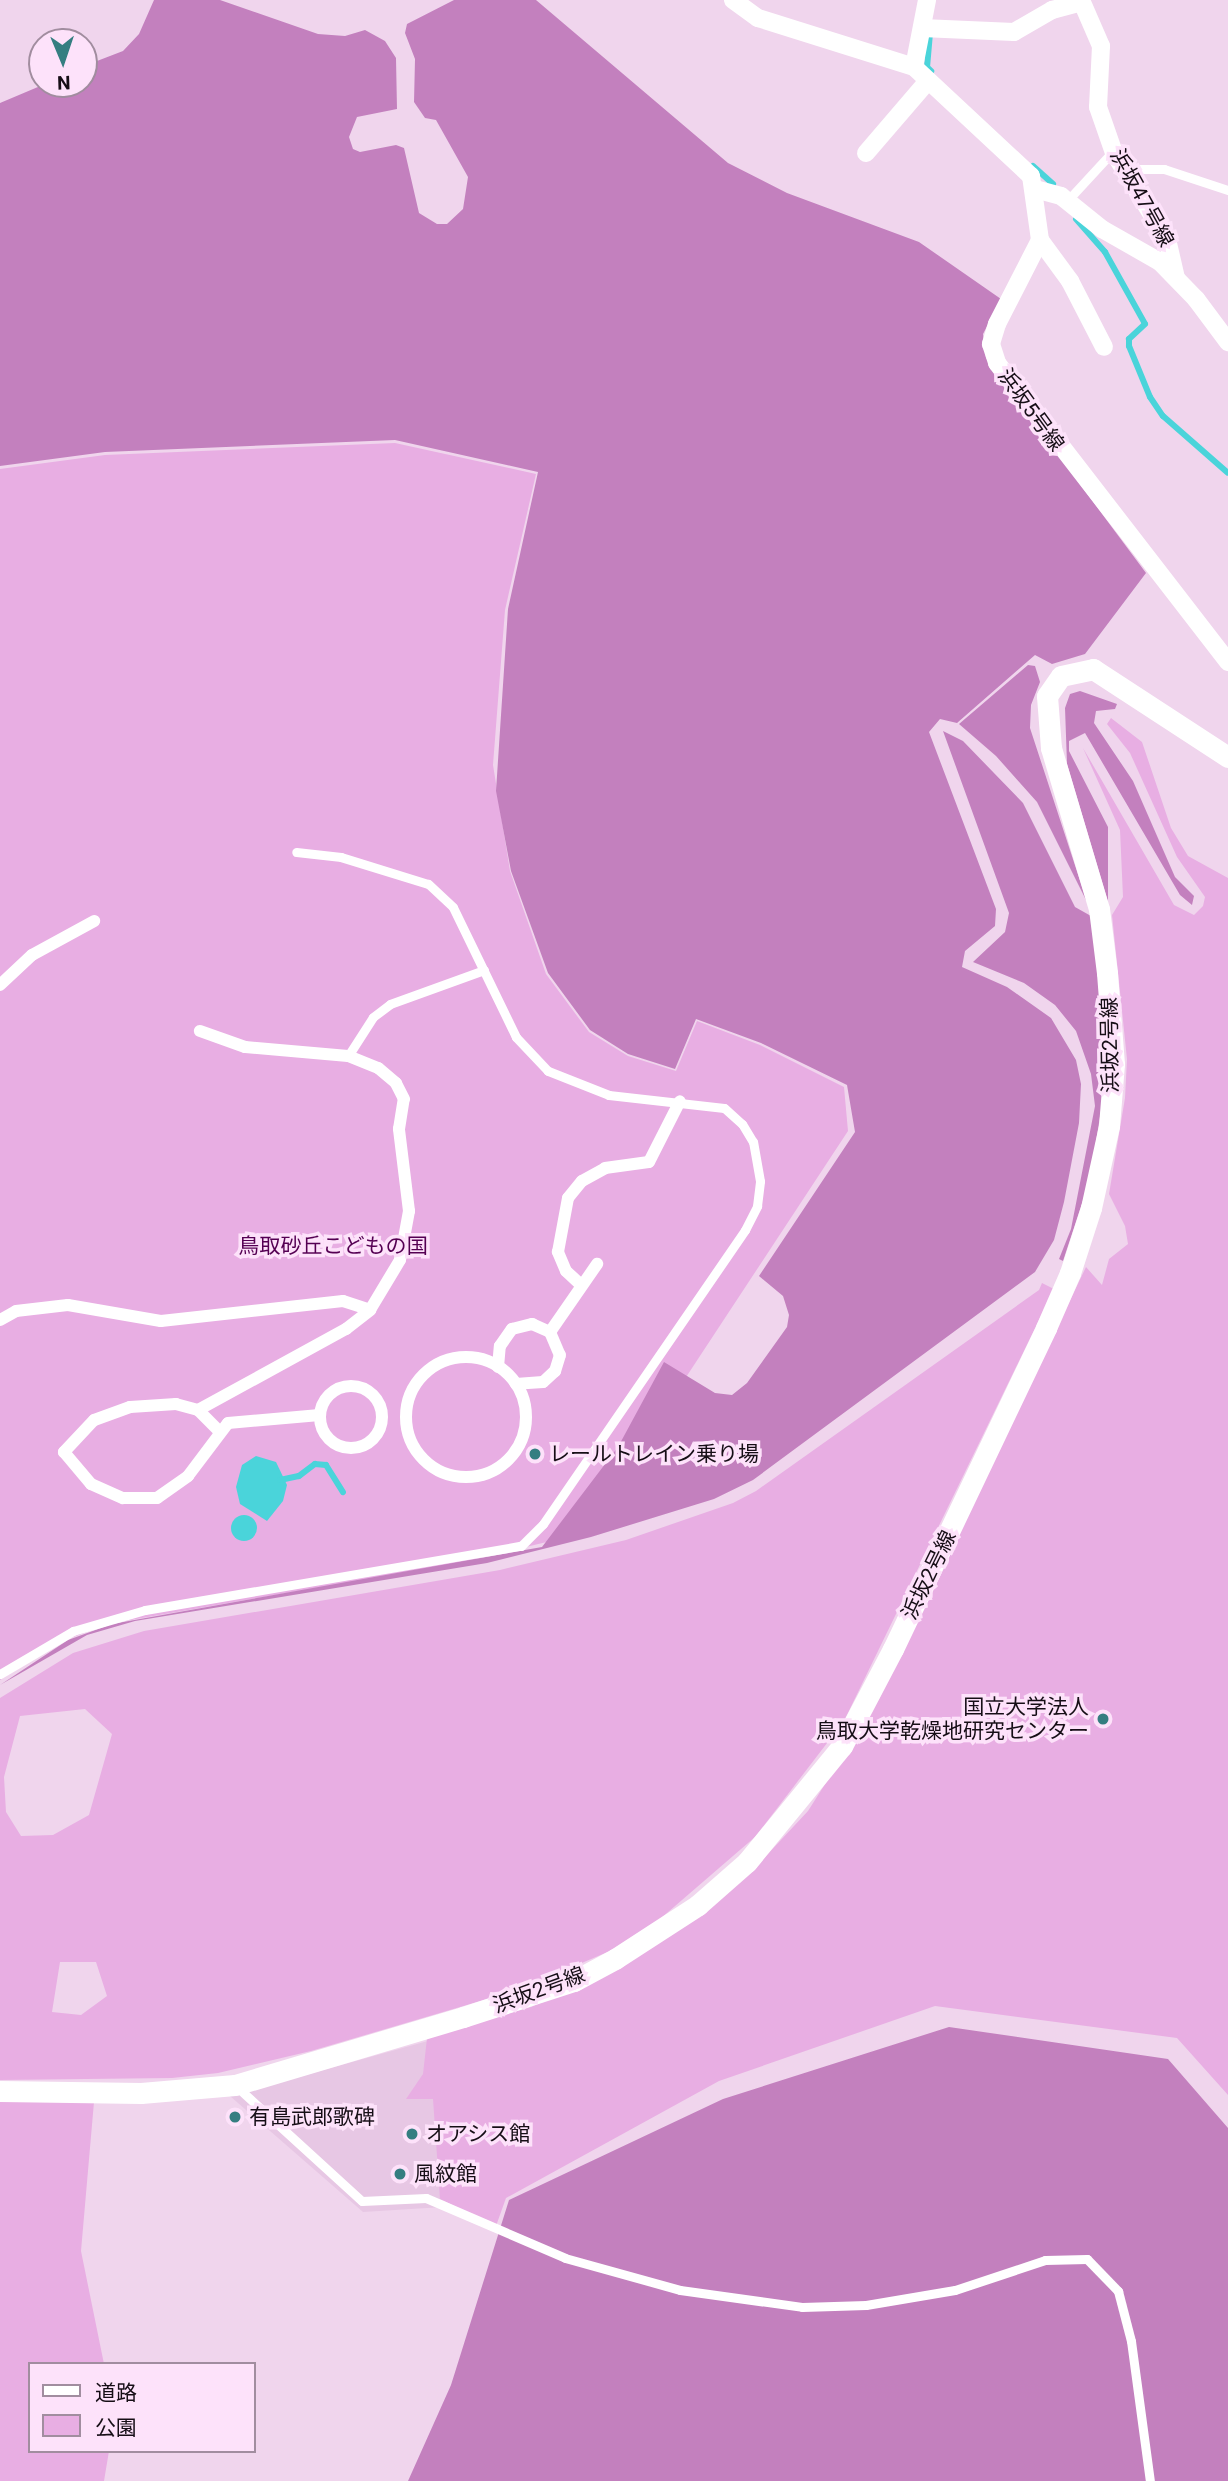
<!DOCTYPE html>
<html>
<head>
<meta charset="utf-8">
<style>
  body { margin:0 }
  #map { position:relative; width:1228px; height:2481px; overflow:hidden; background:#f0d5ed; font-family:Roboto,"Noto Sans JP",sans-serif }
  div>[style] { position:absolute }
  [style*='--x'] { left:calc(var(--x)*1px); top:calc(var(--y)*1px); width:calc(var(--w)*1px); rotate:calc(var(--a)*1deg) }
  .built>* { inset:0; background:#e7c7e4 }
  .green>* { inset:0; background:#e8aee3 }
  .forest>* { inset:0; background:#c380be }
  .water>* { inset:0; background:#4ad4da }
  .round { border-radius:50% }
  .stream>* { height:6px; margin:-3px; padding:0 3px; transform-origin:3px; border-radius:3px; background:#4ad4da }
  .service>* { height:9px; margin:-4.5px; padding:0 4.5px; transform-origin:4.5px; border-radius:4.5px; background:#fff }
  .pedestrian>* { height:12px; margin:-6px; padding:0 6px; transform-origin:6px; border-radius:6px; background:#fff }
  .pedestrian>.ring { margin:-6px; padding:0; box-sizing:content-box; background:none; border:12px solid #fff; border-radius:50% }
  .minor>* { height:18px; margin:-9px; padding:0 9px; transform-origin:9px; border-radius:9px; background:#fff }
  .tertiary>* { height:21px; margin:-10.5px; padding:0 10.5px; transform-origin:10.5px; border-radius:10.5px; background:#fff }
  .dots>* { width:19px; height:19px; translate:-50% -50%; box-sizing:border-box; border:4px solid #fde2fa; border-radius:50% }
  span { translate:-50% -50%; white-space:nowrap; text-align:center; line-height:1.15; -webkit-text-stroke:7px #fde2fa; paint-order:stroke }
  .street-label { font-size:21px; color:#160e16 }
  .park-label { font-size:21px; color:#550053 }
  .poi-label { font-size:21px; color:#160e16 }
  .left { translate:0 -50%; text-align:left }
  .right { translate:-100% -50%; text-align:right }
  .legend { position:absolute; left:28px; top:2362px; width:228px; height:91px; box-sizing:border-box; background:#fde2fa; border:2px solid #a18d9f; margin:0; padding:9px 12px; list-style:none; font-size:21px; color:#160e16 }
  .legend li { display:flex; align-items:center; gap:14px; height:35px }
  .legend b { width:35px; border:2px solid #a18d9f }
  .north { position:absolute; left:28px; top:28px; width:70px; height:70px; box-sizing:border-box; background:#fde2fa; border:2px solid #a18d9f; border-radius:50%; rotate:178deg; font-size:19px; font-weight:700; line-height:28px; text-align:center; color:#160e16 }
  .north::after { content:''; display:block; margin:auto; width:24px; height:32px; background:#357e81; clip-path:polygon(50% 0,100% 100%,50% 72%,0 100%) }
</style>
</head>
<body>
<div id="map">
  <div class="built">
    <div style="clip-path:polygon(435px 2039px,443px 2207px,363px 2212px,230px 2096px)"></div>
  </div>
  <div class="green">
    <div style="clip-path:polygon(395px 443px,536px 474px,505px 610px,493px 765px,510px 871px,546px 974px,589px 1032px,628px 1056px,676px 1071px,697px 1021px,760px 1045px,844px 1087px,848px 1131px,646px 1438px,576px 1535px,455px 1564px,113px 1623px,67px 1639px,0 1680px,0 469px,105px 455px)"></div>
    <div style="clip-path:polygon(1111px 718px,1142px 742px,1171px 828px,1188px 856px,1228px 878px,1228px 2095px,1177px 2038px,935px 2006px,719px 2081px,506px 2198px,496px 2226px,440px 2199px,433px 2099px,406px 2099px,423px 2074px,427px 2038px,531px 2007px,615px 1971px,712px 1906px,753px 1870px,808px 1811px,879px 1699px,1086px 1267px,1102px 1285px,1109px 1259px,1128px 1244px,1125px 1226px,1109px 1194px,1125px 1098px,1127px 1059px,1112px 915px,1123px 897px,1120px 830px,1083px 748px,1174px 905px,1194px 915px,1203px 906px,1205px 897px,1177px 857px,1130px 753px,1107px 724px)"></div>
    <div style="clip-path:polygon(evenodd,1042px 1283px,1054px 1289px,844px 1721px,755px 1837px,660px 1919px,610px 1951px,518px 1990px,311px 2051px,218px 2073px,172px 2078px,0 2080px,0 1698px,73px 1653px,144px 1631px,500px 1570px,626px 1540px,733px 1503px,756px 1491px,1039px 1290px,1042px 1283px,85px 1709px,112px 1734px,89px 1815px,53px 1835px,21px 1836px,6px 1812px,4px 1777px,20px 1716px,85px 1709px,1042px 1283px,60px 1962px,96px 1962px,107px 1996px,81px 2015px,52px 2012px,60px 1962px)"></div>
    <div style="clip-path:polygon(0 2101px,94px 2102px,81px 2251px,104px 2364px,30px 2364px,30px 2451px,109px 2451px,104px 2481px,0 2481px)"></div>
  </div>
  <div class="forest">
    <div style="clip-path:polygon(154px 0,220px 0,318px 34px,345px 36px,365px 30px,385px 41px,396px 58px,397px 109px,357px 117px,349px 137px,353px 149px,360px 152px,396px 145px,404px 148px,419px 213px,437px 224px,447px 224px,463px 209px,468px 177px,436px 120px,425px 118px,414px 102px,415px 59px,405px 33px,407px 24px,454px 0,536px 0,728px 163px,787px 193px,919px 242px,1001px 299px,983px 334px,986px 358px,1146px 573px,1085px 654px,1052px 664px,1035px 655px,957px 723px,940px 719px,929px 732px,996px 909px,995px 926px,965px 951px,962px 967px,1007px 987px,1051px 1018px,1076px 1060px,1081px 1084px,1079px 1123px,1064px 1202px,1054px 1240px,1035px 1272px,753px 1480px,714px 1499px,591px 1537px,487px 1563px,135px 1621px,87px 1635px,0 1685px,68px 1640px,112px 1624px,542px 1547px,618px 1447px,664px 1362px,715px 1393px,732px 1395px,747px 1383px,787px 1327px,789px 1315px,783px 1296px,759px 1276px,855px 1132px,847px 1085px,761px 1043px,696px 1019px,675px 1069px,628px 1054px,590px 1030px,548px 973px,511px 871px,496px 791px,508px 609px,538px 472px,395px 440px,105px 452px,0 466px,0 103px,45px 84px,84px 84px,84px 66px,123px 51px,139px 34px)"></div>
    <div style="clip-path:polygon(1028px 665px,1035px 666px,1040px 682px,1031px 705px,1030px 728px,1087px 902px,1037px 802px,996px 756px,959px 724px)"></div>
    <div style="clip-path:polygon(1080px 691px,1117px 704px,1115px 709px,1096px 711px,1094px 723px,1133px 781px,1175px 877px,1194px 896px,1192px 905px,1180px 895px,1085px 733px,1069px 741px,1069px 751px,1108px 827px,1108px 902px,1067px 764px,1065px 708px,1070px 694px)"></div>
    <div style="clip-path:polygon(943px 731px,963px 741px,1023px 803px,1075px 907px,1091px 916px,1105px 1031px,1103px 1098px,1090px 1179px,1063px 1261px,1059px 1259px,1071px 1229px,1095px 1106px,1091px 1074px,1076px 1031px,1055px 1005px,1024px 983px,973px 962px,1005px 932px,1009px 913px)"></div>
    <div style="clip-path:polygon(949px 2027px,1168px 2059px,1228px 2128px,1228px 2481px,408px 2481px,451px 2385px,509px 2200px,723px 2099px)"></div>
  </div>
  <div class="water">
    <div style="clip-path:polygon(256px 1456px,276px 1462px,287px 1485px,283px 1501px,267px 1521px,240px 1504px,236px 1487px,242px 1465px)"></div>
    <div class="round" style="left:231px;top:1515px;width:26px;height:26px"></div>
  </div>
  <div class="stream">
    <div style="--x:930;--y:33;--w:34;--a:95"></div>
    <div style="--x:927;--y:67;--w:6;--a:45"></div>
    <div style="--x:1033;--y:166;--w:27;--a:42"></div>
    <div style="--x:1076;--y:219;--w:44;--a:48.7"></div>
    <div style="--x:1105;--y:252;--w:82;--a:60.9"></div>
    <div style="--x:1145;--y:324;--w:22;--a:137"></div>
    <div style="--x:1129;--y:339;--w:7;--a:90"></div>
    <div style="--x:1129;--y:346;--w:55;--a:67.6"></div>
    <div style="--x:1150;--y:397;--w:23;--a:56"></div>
    <div style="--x:1163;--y:416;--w:86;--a:41.2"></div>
    <div style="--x:280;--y:1480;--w:19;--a:-12"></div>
    <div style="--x:299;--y:1476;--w:20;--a:-37"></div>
    <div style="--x:315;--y:1464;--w:11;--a:5"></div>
    <div style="--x:326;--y:1465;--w:32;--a:58"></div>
  </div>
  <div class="service">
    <div style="--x:1124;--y:169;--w:40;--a:0"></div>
    <div style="--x:1164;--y:169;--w:67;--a:18.2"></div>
    <div style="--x:1067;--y:201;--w:69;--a:-47.3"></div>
    <div style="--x:348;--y:1056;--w:46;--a:-57.3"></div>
    <div style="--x:373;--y:1017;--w:21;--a:-37"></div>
    <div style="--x:390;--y:1004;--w:100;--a:-19.9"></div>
    <div style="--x:0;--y:1674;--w:85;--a:-30.5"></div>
    <div style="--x:73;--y:1631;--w:75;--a:-16.3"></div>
    <div style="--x:145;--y:1610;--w:381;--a:-9.7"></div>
    <div style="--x:521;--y:1546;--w:31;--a:-45"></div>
    <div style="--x:543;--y:1524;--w:357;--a:-55.5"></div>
    <div style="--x:745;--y:1230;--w:27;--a:-63"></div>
    <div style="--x:757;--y:1206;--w:25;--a:-83"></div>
    <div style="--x:760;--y:1181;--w:40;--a:-100"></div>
    <div style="--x:753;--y:1142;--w:21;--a:-121"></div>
    <div style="--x:742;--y:1124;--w:24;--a:-138"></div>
    <div style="--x:724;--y:1108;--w:116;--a:-173.6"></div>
    <div style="--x:609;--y:1095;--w:66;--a:-158.5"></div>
    <div style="--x:548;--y:1071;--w:47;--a:-133.3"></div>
    <div style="--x:516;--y:1037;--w:144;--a:-115.9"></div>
    <div style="--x:453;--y:907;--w:34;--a:-137"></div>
    <div style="--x:428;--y:884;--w:91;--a:-162.8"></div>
    <div style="--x:341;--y:857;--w:45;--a:-173.7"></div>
    <div style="--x:237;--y:2087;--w:169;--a:42.4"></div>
    <div style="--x:362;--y:2201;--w:64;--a:-2.7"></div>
    <div style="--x:426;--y:2198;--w:151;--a:23.3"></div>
    <div style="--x:565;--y:2258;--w:119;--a:15.5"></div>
    <div style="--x:680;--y:2290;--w:123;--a:7.9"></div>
    <div style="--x:802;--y:2307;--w:64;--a:-1.8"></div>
    <div style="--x:866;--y:2305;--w:90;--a:-9.6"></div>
    <div style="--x:955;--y:2290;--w:95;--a:-18.4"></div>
    <div style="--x:1045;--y:2260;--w:42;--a:-1.4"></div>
    <div style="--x:1087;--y:2259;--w:45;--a:45.9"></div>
    <div style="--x:1118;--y:2291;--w:52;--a:75.4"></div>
    <div style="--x:1131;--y:2341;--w:141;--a:82.3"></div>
  </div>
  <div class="pedestrian">
    <div style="--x:0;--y:985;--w:44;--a:-43.2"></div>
    <div style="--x:32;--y:955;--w:71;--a:-28.7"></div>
    <div style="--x:580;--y:1284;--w:19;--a:-137"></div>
    <div style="--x:566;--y:1271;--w:21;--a:-113"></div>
    <div style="--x:558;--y:1252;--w:55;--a:-79.5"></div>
    <div style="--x:568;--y:1198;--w:22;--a:-51"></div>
    <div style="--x:582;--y:1181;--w:26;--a:-29"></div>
    <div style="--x:605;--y:1168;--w:44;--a:-7.8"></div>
    <div style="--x:649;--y:1162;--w:68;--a:-63.1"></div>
    <div style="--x:0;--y:1320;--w:18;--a:-29"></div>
    <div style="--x:16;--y:1311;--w:52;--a:-6.6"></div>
    <div style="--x:68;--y:1305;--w:94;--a:9.8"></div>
    <div style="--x:161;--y:1321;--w:183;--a:-6.3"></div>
    <div style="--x:343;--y:1301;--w:28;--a:18"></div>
    <div style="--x:550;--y:1332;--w:83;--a:-55.3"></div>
    <div class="ring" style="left:406px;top:1357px;width:108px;height:108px"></div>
    <div style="--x:498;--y:1367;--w:21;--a:-85"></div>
    <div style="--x:500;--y:1346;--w:21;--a:-55"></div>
    <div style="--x:512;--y:1329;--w:21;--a:-14"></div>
    <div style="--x:532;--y:1324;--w:20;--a:24"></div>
    <div style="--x:550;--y:1332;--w:25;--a:67"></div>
    <div style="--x:560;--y:1355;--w:17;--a:107"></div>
    <div style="--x:555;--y:1371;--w:16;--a:137"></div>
    <div style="--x:543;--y:1382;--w:27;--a:176"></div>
    <div class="ring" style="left:320px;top:1386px;width:50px;height:50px"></div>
    <div style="--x:198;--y:1410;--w:169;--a:-28.7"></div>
    <div style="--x:346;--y:1329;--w:31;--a:-38"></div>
    <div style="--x:370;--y:1310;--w:58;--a:-59"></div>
    <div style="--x:400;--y:1260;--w:50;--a:-79.6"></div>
    <div style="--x:409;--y:1211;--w:83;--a:-97"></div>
    <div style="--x:399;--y:1129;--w:30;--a:-81"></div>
    <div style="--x:404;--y:1099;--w:18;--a:-117"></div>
    <div style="--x:396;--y:1083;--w:23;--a:-140"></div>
    <div style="--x:378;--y:1068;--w:32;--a:-158"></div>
    <div style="--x:348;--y:1056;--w:103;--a:-175"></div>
    <div style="--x:245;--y:1047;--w:48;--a:-160.4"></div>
    <div style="--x:220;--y:1432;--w:31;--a:-135"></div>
    <div style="--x:198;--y:1410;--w:23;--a:-165"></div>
    <div style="--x:176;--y:1404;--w:46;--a:176.3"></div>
    <div style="--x:130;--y:1407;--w:38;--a:160"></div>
    <div style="--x:94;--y:1420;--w:44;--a:133.2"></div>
    <div style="--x:64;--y:1452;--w:42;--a:49.8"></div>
    <div style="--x:91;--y:1484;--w:35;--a:24"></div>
    <div style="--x:123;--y:1498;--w:34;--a:0"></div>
    <div style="--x:157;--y:1498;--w:38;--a:-35"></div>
    <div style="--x:188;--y:1476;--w:66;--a:-53"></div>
    <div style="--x:228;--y:1423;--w:92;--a:-5"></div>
  </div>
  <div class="minor">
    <div style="--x:733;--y:0;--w:31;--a:36"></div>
    <div style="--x:758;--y:18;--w:164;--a:17.4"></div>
    <div style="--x:914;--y:67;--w:160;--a:43"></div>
    <div style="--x:1031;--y:176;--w:65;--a:82"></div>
    <div style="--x:1040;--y:240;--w:94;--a:117.1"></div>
    <div style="--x:997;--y:324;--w:21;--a:107"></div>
    <div style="--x:991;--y:344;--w:20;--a:72"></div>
    <div style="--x:997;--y:363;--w:378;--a:52.3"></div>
    <div style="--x:1081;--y:0;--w:50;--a:66.5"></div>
    <div style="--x:1101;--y:46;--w:61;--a:92.8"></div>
    <div style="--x:1098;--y:107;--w:49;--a:70.8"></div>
    <div style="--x:1114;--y:153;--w:101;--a:58.4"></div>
    <div style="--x:1167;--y:239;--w:39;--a:77"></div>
    <div style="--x:922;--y:28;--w:92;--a:2.5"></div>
    <div style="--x:1014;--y:32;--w:44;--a:-30.1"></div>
    <div style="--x:1052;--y:10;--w:30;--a:-15"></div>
    <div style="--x:914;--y:67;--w:68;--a:-79"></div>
    <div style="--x:866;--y:153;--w:94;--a:-49.3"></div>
    <div style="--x:1035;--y:189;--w:27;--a:15"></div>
    <div style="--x:1061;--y:196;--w:53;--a:38.8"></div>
    <div style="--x:1102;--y:229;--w:67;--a:29.6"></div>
    <div style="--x:1160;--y:262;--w:52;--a:45.8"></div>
    <div style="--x:1196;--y:299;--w:54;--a:53.3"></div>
    <div style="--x:1040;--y:240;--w:51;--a:53.8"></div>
    <div style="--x:1070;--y:281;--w:74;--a:62.7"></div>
  </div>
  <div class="tertiary">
    <div style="--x:0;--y:2091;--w:141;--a:0.8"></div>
    <div style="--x:141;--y:2093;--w:94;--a:-4.9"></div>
    <div style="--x:235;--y:2085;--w:238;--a:-16.6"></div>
    <div style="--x:463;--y:2017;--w:117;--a:-18"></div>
    <div style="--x:574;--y:1981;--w:47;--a:-28.2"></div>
    <div style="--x:615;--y:1959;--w:99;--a:-33"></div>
    <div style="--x:698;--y:1905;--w:65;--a:-41.3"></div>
    <div style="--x:747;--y:1862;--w:150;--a:-50.7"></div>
    <div style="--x:842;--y:1746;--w:110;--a:-62.3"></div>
    <div style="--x:893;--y:1649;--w:356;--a:-64.5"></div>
    <div style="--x:1046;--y:1328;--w:60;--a:-66.4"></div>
    <div style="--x:1070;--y:1273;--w:68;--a:-72.1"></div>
    <div style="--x:1091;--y:1208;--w:84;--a:-77.6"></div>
    <div style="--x:1109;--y:1126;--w:62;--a:-85.4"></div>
    <div style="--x:1114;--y:1064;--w:91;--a:-94.4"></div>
    <div style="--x:1107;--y:973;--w:64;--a:-97.1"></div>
    <div style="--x:1099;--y:909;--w:168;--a:-106.6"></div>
    <div style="--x:1051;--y:748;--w:52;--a:-94.4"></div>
    <div style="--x:1047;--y:696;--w:24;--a:-55"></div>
    <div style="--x:1061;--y:676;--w:33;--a:-12"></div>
    <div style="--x:1093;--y:669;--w:161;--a:33.1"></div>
  </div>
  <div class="dots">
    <div style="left:535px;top:1454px;background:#357e81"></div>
    <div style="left:1103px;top:1719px;background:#357e81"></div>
    <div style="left:235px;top:2117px;background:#357e81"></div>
    <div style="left:412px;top:2134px;background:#357e81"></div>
    <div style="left:400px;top:2174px;background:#357e81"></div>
  </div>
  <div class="street-label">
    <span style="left:1142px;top:198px;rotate:61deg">浜坂47号線</span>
    <span style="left:1031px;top:410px;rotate:54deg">浜坂5号線</span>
    <span style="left:1110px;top:1045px;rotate:-91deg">浜坂2号線</span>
    <span style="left:929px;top:1575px;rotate:-64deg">浜坂2号線</span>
    <span style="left:539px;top:1990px;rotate:-20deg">浜坂2号線</span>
  </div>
  <div class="park-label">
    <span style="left:333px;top:1246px">鳥取砂丘こどもの国</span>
  </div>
  <div class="poi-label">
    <span class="left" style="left:549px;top:1454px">レールトレイン乗り場</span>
    <span class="right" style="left:1089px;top:1719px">国立大学法人<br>鳥取大学乾燥地研究センター</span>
    <span class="left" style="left:249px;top:2117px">有島武郎歌碑</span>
    <span class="left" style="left:426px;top:2134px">オアシス館</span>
    <span class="left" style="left:414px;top:2174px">風紋館</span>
  </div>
  <ul class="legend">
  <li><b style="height:9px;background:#fff"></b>道路</li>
  <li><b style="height:19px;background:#e8aee3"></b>公園</li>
  </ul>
  <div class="north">N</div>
</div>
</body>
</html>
